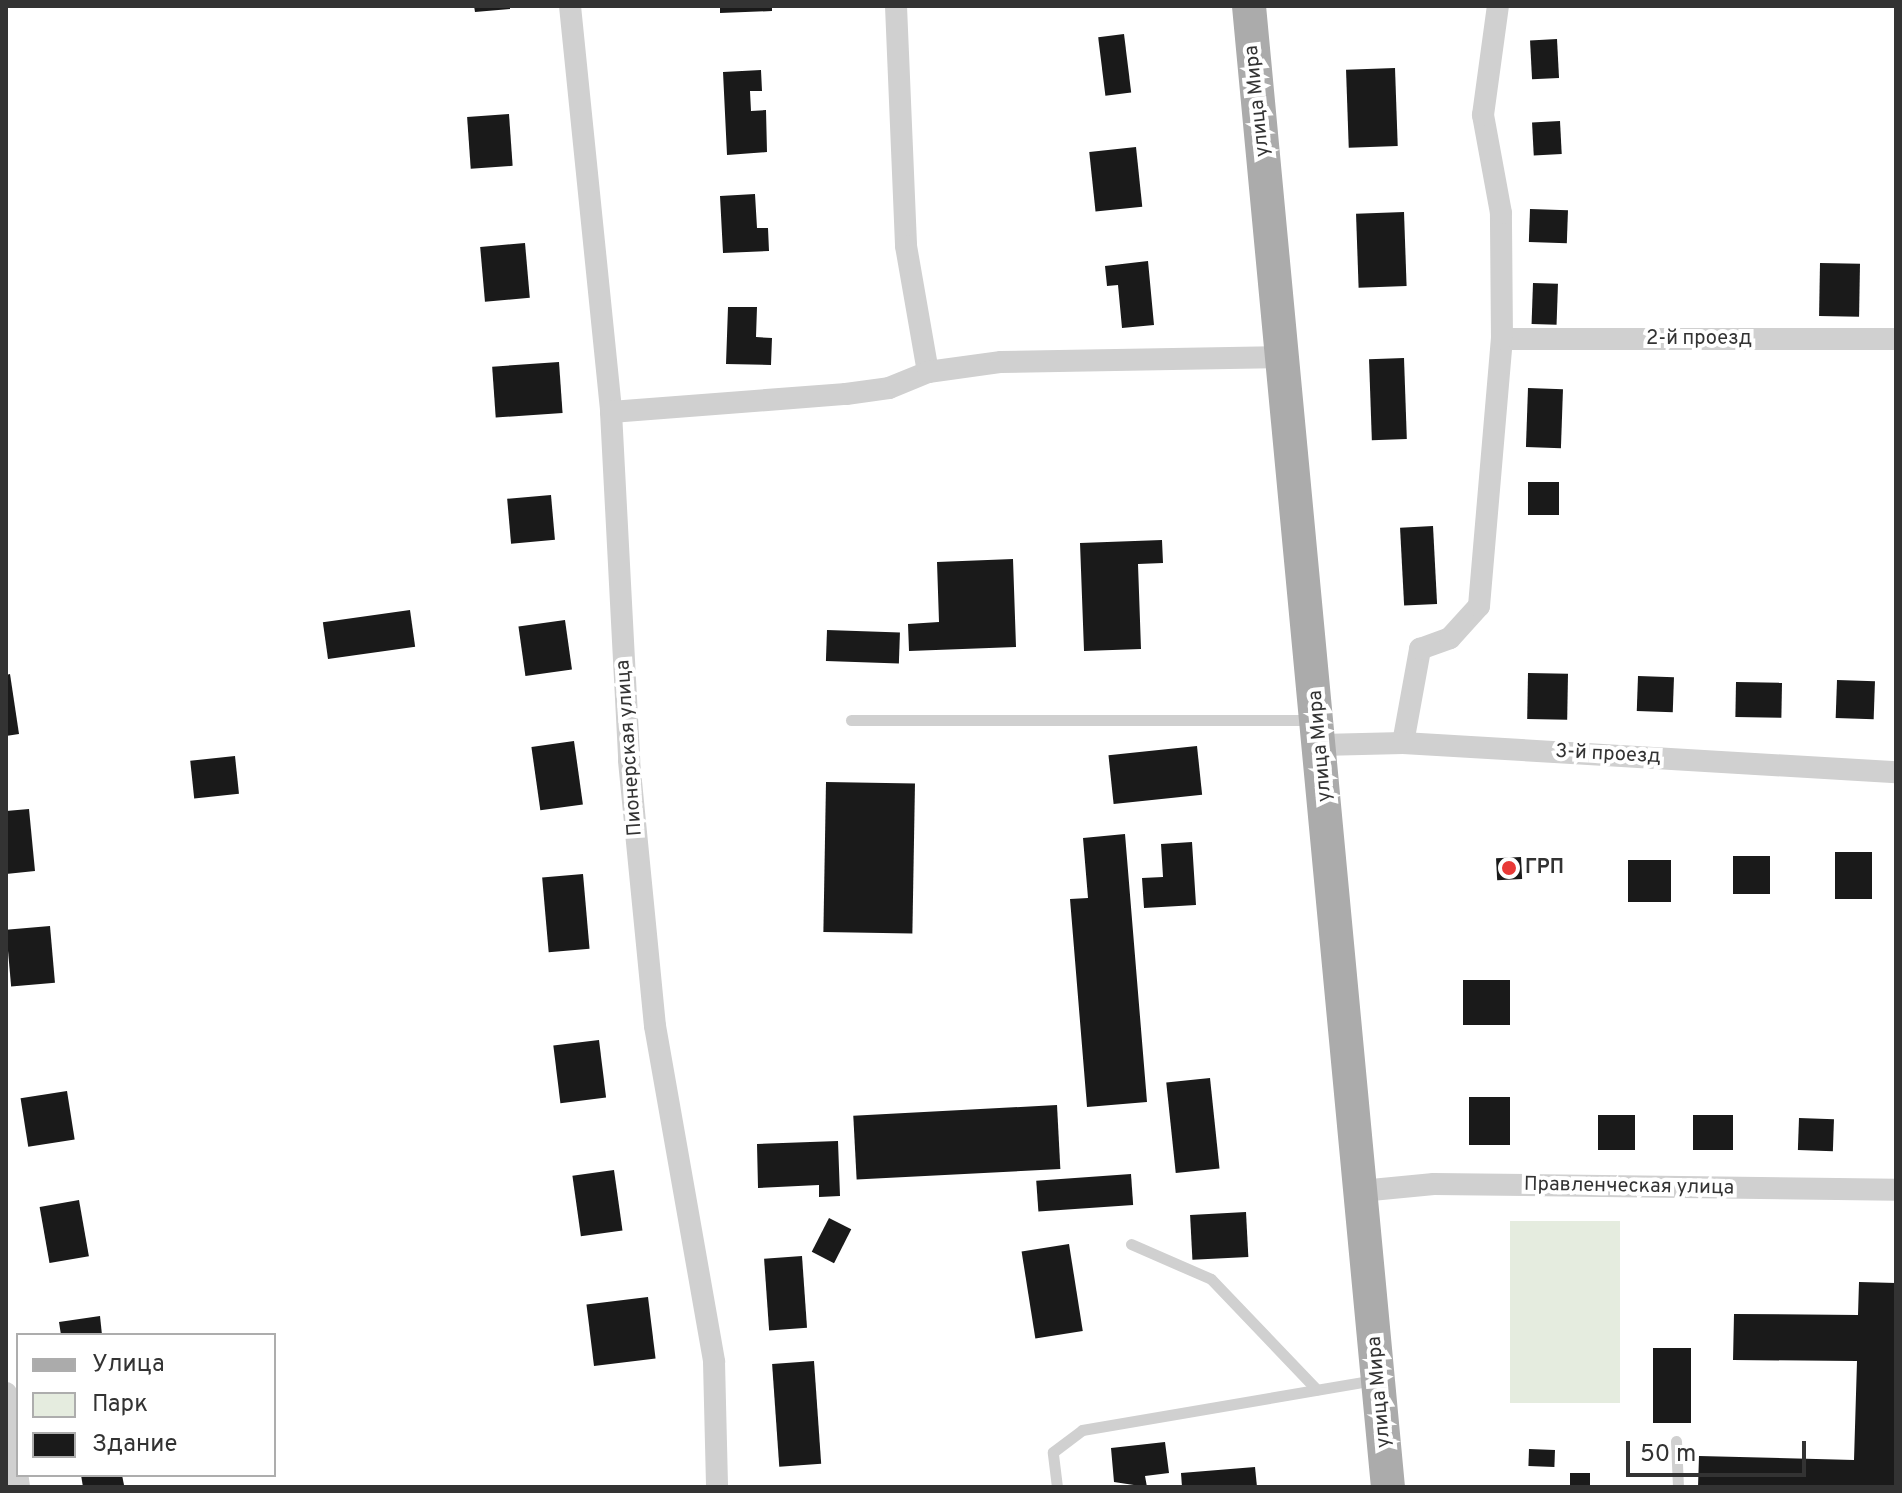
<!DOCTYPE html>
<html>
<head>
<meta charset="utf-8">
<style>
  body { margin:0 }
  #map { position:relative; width:1902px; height:1493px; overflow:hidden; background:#fff; font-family:Overpass,sans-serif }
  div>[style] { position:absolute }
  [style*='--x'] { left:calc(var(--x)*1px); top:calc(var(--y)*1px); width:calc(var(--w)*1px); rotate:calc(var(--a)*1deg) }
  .green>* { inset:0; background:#e5ecdf; transform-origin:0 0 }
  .building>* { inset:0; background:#1a1a1a; transform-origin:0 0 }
  .lane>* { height:11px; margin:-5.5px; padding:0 5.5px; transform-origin:5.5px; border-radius:5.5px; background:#d0d0d0 }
  .street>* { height:22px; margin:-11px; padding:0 11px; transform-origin:11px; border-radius:11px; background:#d0d0d0 }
  .primary>* { height:34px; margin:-17px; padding:0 17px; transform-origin:17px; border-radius:17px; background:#ababab }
  .dots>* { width:22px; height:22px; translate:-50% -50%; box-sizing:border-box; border:4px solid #fff; border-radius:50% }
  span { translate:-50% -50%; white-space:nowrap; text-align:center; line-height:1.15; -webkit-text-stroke:8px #fff; paint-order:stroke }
  .street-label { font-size:20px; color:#333 }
  .poi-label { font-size:20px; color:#333; font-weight:700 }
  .left { translate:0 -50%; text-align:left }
  .frame { position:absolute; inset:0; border:8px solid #333; pointer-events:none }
  .legend { position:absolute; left:16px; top:1333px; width:260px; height:144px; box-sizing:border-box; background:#fff; border:2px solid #adadad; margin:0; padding:10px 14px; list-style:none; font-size:24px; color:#333 }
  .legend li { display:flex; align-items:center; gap:16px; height:40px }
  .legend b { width:40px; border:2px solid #adadad }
  .scale { position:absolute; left:1626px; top:1441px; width:180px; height:36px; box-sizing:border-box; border:4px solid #333; border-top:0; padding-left:10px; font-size:24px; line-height:28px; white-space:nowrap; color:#333; -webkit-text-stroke:6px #fff; paint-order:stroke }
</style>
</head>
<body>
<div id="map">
  <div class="green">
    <div style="left:1510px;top:1221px;width:110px;height:182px"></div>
  </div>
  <div class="building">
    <div style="clip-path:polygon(474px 6px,510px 6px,510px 9px,475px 12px)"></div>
    <div style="clip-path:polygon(720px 6px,772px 6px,772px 11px,720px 13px)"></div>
    <div style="left:1124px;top:34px;width:59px;height:26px;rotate:83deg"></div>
    <div style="left:1557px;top:39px;width:39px;height:27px;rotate:87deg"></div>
    <div style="left:1395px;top:68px;width:78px;height:49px;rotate:88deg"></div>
    <div style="clip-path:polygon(761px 70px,762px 91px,750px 91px,751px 111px,766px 110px,767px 152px,727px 155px,723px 72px)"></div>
    <div style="left:509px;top:114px;width:52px;height:42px;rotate:86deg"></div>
    <div style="left:1560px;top:121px;width:33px;height:28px;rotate:87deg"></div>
    <div style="left:1136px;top:147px;width:60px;height:47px;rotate:84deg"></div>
    <div style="clip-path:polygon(755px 194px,757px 228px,768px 228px,769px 251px,723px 253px,720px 196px)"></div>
    <div style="left:1530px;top:209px;width:38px;height:33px;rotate:2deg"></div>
    <div style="left:1404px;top:212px;width:74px;height:48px;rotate:88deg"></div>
    <div style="left:525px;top:243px;width:55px;height:45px;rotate:85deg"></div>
    <div style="clip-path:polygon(1148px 261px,1154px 325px,1122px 328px,1118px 285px,1107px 286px,1105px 266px)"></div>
    <div style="left:1820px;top:263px;width:40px;height:53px;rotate:1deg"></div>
    <div style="left:1533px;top:283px;width:25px;height:41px;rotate:2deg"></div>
    <div style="clip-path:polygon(728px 307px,757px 307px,756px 337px,772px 338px,771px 365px,726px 364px)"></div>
    <div style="left:1404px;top:358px;width:81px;height:35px;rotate:88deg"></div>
    <div style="left:559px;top:362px;width:51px;height:67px;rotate:86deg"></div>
    <div style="left:1528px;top:388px;width:35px;height:59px;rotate:2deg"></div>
    <div style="left:1528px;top:482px;width:31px;height:33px"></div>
    <div style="left:551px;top:495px;width:45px;height:44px;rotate:85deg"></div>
    <div style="left:1433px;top:526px;width:78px;height:33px;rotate:87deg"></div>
    <div style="clip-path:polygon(1162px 540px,1163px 563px,1138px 564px,1141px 649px,1084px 651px,1080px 543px)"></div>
    <div style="clip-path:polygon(1013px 559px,1016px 647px,909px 651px,908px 624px,939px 622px,937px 562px)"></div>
    <div style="left:410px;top:610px;width:37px;height:88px;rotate:82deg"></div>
    <div style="left:565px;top:620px;width:50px;height:47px;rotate:82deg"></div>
    <div style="left:827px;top:630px;width:73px;height:31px;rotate:2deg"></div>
    <div style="left:1528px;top:673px;width:40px;height:46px;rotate:1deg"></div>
    <div style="clip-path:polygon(10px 674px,19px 734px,6px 736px,6px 675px)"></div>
    <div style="left:1638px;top:676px;width:36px;height:35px;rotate:2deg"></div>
    <div style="left:1837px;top:680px;width:38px;height:38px;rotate:2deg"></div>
    <div style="left:1736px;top:682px;width:46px;height:35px;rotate:1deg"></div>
    <div style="left:574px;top:741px;width:64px;height:43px;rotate:82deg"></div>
    <div style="left:1197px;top:746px;width:49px;height:89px;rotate:84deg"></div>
    <div style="left:235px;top:756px;width:38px;height:45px;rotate:84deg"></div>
    <div style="left:826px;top:782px;width:89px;height:150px;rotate:1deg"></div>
    <div style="clip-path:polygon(29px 809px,35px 871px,6px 874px,6px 811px)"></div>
    <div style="clip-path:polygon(1125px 834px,1147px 1102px,1087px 1107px,1070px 899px,1088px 898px,1083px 838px)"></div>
    <div style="clip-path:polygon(1192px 842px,1196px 905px,1144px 908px,1142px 878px,1163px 877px,1161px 844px)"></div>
    <div style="left:1835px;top:852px;width:37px;height:47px"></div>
    <div style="left:1733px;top:856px;width:37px;height:38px"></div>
    <div style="left:1521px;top:857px;width:22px;height:25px;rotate:87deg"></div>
    <div style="left:1628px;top:860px;width:43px;height:42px"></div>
    <div style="left:583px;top:874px;width:75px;height:41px;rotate:85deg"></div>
    <div style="left:50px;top:926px;width:57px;height:44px;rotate:85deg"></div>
    <div style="left:1463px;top:980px;width:47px;height:45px"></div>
    <div style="left:599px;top:1040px;width:58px;height:46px;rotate:83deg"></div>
    <div style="left:1210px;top:1078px;width:91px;height:44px;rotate:84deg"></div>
    <div style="left:67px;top:1091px;width:49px;height:47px;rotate:81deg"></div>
    <div style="left:1469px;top:1097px;width:41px;height:48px"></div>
    <div style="left:1057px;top:1105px;width:64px;height:204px;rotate:87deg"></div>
    <div style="left:1598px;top:1115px;width:37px;height:35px"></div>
    <div style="left:1693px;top:1115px;width:40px;height:35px"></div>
    <div style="left:1799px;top:1118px;width:35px;height:32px;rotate:2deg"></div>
    <div style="clip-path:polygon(838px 1141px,840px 1196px,819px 1197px,819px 1185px,758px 1188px,757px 1144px)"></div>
    <div style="left:614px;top:1170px;width:61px;height:42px;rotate:82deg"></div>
    <div style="left:1131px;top:1174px;width:31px;height:95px;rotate:86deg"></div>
    <div style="left:79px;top:1200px;width:57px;height:40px;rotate:80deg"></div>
    <div style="left:1246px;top:1212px;width:45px;height:56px;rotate:87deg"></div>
    <div style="left:829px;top:1218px;width:25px;height:38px;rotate:27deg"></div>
    <div style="left:1069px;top:1244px;width:88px;height:48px;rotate:81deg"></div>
    <div style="left:802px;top:1256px;width:72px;height:38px;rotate:86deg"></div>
    <div style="clip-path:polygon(1859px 1282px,1896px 1283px,1896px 1487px,1698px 1487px,1699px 1456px,1854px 1460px,1857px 1361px,1733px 1360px,1734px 1314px,1858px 1315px)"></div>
    <div style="left:648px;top:1297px;width:62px;height:62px;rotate:83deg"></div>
    <div style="clip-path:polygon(100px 1316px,102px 1335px,61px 1335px,59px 1322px)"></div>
    <div style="left:1653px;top:1348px;width:38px;height:75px"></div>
    <div style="left:814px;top:1361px;width:103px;height:42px;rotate:86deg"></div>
    <div style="clip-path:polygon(1165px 1442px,1169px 1473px,1145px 1476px,1147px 1487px,1114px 1482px,1111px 1448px)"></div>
    <div style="left:1529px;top:1449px;width:26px;height:17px;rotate:2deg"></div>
    <div style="clip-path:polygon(1255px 1467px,1257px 1487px,1182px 1487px,1181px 1473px)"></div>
    <div style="left:1590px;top:1473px;width:14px;height:20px;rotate:90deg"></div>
    <div style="clip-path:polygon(81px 1475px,122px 1475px,124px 1485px,83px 1487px)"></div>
  </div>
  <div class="lane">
    <div style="--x:851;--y:720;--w:460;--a:0"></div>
    <div style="--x:1131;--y:1244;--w:87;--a:23.6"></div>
    <div style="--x:1211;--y:1279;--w:153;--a:46.3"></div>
    <div style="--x:1676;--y:1441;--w:46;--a:87.5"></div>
    <div style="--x:1057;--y:1487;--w:35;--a:-97"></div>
    <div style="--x:1053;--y:1452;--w:36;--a:-37"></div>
    <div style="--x:1082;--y:1430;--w:296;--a:-9.7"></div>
  </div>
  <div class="street">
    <div style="--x:570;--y:6;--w:408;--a:84.2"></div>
    <div style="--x:611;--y:412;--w:349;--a:87"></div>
    <div style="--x:629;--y:761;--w:266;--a:84.4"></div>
    <div style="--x:655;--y:1026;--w:341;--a:80"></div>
    <div style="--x:714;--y:1362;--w:125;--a:88.6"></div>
    <div style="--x:896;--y:6;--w:240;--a:87.6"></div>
    <div style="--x:906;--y:246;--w:128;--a:80.1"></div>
    <div style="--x:1502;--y:339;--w:394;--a:0"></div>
    <div style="--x:611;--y:412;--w:236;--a:-4.4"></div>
    <div style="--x:846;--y:394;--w:43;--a:-7.9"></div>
    <div style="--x:889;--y:388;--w:42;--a:-22.3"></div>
    <div style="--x:928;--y:372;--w:74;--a:-7.8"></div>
    <div style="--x:1001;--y:362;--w:284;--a:-1"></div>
    <div style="--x:1403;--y:743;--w:96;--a:-79.7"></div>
    <div style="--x:1420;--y:649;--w:32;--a:-20"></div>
    <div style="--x:1450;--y:638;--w:43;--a:-47.8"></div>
    <div style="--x:1479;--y:606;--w:268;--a:-85.1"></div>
    <div style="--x:1502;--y:339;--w:126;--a:-90.5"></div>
    <div style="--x:1501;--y:213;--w:100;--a:-100.4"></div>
    <div style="--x:1483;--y:115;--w:110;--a:-82.2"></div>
    <div style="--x:1321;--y:745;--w:82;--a:-1.4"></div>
    <div style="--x:1403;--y:743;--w:494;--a:3.4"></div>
    <div style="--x:1361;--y:1191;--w:73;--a:-5.5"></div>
    <div style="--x:1434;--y:1184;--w:462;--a:0.7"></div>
    <div style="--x:6;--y:1393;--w:95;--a:82.1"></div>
  </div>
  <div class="primary">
    <div style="--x:1249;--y:6;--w:1488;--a:84.64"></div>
  </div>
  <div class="dots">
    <div style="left:1509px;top:868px;background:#e83937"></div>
  </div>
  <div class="street-label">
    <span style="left:1258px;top:101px;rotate:-96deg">улица Мира</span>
    <span style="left:1699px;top:339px">2-й проезд</span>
    <span style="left:1321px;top:746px;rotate:-95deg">улица Мира</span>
    <span style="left:630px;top:748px;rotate:-94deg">Пионерская улица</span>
    <span style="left:1608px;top:755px;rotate:3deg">3-й проезд</span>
    <span style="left:1629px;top:1187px;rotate:1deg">Правленческая улица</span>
    <span style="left:1380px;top:1392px;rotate:-95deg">улица Мира</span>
  </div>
  <div class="poi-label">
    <span class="left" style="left:1525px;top:868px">ГРП</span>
  </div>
  <div class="frame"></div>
  <ul class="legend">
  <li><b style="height:10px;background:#ababab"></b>Улица</li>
  <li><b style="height:22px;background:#e5ecdf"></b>Парк</li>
  <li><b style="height:22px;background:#1a1a1a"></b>Здание</li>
  </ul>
  <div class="scale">50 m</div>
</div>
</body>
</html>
